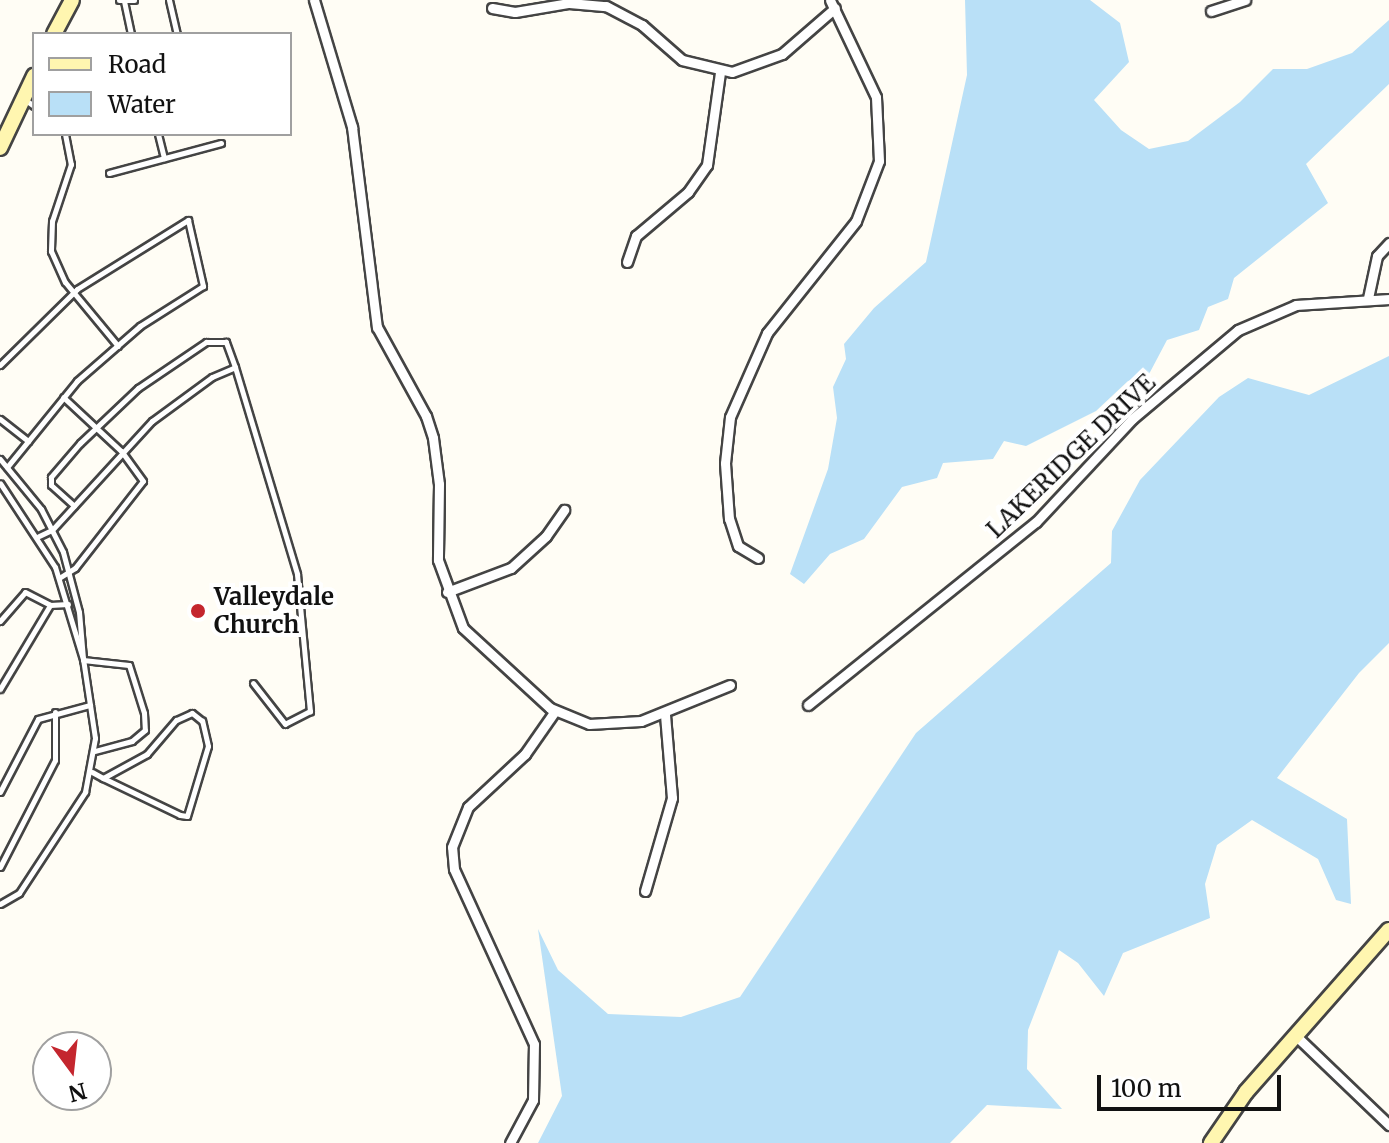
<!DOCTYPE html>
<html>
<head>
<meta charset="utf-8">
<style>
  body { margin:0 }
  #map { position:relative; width:1389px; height:1143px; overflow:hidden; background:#fffdf5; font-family:Merriweather,serif }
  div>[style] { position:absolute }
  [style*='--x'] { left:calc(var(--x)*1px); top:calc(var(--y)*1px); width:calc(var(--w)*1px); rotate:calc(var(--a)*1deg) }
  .water>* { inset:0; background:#b9e0f7 }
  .roads { filter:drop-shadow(2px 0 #444) drop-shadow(-2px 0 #444) drop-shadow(0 2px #444) drop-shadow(0 -2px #444) }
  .lane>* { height:5px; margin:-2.5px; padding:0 2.5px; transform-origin:2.5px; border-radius:2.5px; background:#fff }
  .street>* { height:9px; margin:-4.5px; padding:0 4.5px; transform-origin:4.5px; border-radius:4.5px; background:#fff }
  .secondary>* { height:14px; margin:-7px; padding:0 7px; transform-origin:7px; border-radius:7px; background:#fff6b0 }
  .dots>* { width:22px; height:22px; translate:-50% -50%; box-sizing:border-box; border:4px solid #fff; border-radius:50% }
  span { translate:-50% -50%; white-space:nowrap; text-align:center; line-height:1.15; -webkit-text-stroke:8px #fff; paint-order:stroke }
  .street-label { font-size:24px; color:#111 }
  .poi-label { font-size:24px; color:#111; font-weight:700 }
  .left { translate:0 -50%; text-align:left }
  .legend { position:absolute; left:32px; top:32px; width:260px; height:104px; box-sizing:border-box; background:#fff; border:2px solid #a0a0a0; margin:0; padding:10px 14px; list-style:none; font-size:24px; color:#111 }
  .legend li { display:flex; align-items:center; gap:16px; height:40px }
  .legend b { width:40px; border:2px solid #a0a0a0 }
  .north { position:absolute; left:32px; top:1031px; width:80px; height:80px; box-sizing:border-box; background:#fff; border:2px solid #a0a0a0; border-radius:50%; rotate:165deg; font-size:22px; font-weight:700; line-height:32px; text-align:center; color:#111 }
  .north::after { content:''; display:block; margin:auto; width:28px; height:36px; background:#c4262e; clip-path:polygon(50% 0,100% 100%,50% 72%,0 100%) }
  .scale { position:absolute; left:1097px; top:1075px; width:184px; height:36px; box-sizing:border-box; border:4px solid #111; border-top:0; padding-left:10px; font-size:24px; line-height:28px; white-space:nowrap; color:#111; -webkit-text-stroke:6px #fff; paint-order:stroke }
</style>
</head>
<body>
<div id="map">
  <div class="water">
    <div style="clip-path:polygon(965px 0,1090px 0,1120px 23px,1129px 62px,1094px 100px,1121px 130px,1149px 149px,1188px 141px,1240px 102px,1273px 69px,1307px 69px,1352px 53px,1389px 20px,1389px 84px,1306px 164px,1328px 203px,1234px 278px,1228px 299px,1208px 307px,1199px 330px,1167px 340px,1148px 376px,1128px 381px,1096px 411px,1026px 446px,1004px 441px,993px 459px,943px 463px,937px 478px,902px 487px,864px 539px,830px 554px,804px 584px,790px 574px,828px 469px,837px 418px,833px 387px,846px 359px,844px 344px,874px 308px,926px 262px,967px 75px)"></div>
    <div style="clip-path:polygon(1389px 356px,1389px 643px,1359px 673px,1277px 778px,1347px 819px,1351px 904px,1336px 900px,1318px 859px,1252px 820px,1217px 845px,1205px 884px,1210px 918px,1123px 953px,1104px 996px,1078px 963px,1059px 950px,1028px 1030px,1027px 1069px,1062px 1109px,987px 1105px,950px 1143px,538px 1143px,562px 1096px,538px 929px,558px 970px,608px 1014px,681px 1017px,740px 997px,916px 733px,1111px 563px,1112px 531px,1140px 480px,1219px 397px,1248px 378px,1309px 395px)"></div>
  </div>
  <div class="roads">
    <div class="lane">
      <div style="--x:119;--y:0;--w:15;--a:0"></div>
      <div style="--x:169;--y:0;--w:35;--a:77"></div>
      <div style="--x:124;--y:1;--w:34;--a:78"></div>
      <div style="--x:24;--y:99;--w:12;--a:35"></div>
      <div style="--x:65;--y:134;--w:31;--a:79"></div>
      <div style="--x:71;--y:164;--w:60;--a:108.4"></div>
      <div style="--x:52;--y:221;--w:30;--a:92"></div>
      <div style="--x:51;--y:251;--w:34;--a:66"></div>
      <div style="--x:65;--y:282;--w:83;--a:50.4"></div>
      <div style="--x:158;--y:134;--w:25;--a:76"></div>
      <div style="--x:109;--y:173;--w:116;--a:-15"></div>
      <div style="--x:0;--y:365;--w:108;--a:-44.6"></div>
      <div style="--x:77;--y:289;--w:131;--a:-31.9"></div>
      <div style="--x:188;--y:220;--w:68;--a:77.2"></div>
      <div style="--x:203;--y:286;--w:75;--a:147.6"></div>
      <div style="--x:140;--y:326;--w:84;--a:138.9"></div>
      <div style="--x:77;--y:381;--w:111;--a:129.1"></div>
      <div style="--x:235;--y:367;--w:216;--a:73.3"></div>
      <div style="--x:297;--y:574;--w:138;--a:84.6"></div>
      <div style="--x:310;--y:711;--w:28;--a:153"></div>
      <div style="--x:285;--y:724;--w:52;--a:-128"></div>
      <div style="--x:0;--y:419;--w:36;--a:38"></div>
      <div style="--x:0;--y:459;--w:65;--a:50.6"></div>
      <div style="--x:41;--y:509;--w:48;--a:62.9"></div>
      <div style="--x:63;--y:552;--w:62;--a:75.1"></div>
      <div style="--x:79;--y:612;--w:47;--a:85.1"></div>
      <div style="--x:83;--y:659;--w:96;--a:-106.9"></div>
      <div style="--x:55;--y:567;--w:100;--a:-123.2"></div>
      <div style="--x:39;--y:536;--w:14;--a:-25"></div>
      <div style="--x:52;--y:530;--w:148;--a:-47.5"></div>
      <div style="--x:152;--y:421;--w:74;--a:-36.3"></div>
      <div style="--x:212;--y:377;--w:25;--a:-23"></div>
      <div style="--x:235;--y:367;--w:27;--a:-110"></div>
      <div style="--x:226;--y:342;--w:20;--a:180"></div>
      <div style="--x:206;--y:342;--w:82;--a:145.9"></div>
      <div style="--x:138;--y:388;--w:80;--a:136.5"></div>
      <div style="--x:80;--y:443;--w:45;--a:130.5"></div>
      <div style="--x:51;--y:477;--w:8;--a:90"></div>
      <div style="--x:51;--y:485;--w:31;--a:42"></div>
      <div style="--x:59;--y:578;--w:19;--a:-32"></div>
      <div style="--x:75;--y:568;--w:110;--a:-52"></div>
      <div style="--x:143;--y:481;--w:37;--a:-126"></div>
      <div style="--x:121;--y:451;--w:79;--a:-137"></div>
      <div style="--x:0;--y:621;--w:38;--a:-49"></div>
      <div style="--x:25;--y:592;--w:28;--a:27"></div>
      <div style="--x:50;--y:605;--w:18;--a:-3"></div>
      <div style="--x:83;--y:660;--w:46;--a:6.2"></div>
      <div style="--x:129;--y:665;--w:50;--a:72.6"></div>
      <div style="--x:144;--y:713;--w:17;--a:87"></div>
      <div style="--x:145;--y:730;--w:17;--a:140"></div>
      <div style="--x:132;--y:741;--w:38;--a:165"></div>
      <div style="--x:0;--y:689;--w:98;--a:-59.2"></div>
      <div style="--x:92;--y:772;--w:13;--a:29"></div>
      <div style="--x:103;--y:778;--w:85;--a:25.7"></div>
      <div style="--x:180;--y:815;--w:7;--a:8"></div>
      <div style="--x:187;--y:816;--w:73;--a:-73.3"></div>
      <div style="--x:208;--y:746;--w:26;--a:-103"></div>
      <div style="--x:202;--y:721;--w:13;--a:-141"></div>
      <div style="--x:192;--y:713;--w:17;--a:156"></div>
      <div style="--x:176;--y:720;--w:45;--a:130.5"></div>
      <div style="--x:147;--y:754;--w:50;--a:151.4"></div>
      <div style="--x:0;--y:792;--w:82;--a:-62.5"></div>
      <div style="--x:38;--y:719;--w:54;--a:-15.1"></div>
      <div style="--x:0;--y:867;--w:120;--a:-62.8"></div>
      <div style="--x:55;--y:760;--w:48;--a:-90"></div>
      <div style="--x:0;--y:904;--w:22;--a:-30"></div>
      <div style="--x:19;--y:893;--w:121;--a:-56.8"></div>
      <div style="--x:85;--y:792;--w:55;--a:-79.5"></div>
      <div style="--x:95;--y:738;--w:80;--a:-98.6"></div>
    </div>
    <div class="street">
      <div style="--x:314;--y:0;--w:133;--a:73.3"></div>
      <div style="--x:352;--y:127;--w:202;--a:82.9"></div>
      <div style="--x:377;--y:327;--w:102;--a:61.2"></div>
      <div style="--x:426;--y:416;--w:23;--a:72"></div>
      <div style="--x:433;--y:438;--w:46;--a:82.6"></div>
      <div style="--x:439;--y:484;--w:76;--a:90.8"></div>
      <div style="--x:438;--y:560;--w:72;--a:69.8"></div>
      <div style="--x:463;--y:628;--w:118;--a:42.6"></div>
      <div style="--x:550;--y:708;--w:42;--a:22.3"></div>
      <div style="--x:589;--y:724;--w:52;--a:-3.3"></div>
      <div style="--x:641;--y:721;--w:96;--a:-22"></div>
      <div style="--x:492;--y:8;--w:23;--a:10"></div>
      <div style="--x:515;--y:12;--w:55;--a:-9.5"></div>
      <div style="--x:569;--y:3;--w:37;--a:5"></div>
      <div style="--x:606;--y:6;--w:41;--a:27.8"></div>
      <div style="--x:642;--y:25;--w:53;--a:41.2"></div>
      <div style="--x:682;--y:60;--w:51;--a:13.5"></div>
      <div style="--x:732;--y:72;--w:53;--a:-19.8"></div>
      <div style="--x:782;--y:54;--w:70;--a:-41"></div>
      <div style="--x:1211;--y:11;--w:36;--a:-18"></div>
      <div style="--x:627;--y:262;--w:28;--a:-71"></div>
      <div style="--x:636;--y:236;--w:68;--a:-40.2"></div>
      <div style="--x:688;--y:192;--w:33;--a:-55"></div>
      <div style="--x:707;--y:165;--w:94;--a:-82"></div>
      <div style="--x:1368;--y:298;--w:43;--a:-77.9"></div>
      <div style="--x:1377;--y:256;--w:18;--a:-47"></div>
      <div style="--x:758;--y:558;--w:23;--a:-149"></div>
      <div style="--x:738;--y:546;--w:28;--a:-108"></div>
      <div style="--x:729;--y:519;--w:56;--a:-94.1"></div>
      <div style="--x:725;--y:463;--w:46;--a:-83.8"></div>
      <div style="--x:730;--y:417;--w:92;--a:-66.2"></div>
      <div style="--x:767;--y:333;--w:143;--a:-51.5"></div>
      <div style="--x:856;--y:221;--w:64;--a:-69"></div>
      <div style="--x:879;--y:161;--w:64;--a:-92.7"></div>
      <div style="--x:876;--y:97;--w:107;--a:-115.4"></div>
      <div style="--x:447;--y:592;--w:68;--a:-20.6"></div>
      <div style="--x:511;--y:568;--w:47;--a:-42.4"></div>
      <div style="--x:546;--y:536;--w:32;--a:-55"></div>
      <div style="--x:808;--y:705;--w:292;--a:-38.8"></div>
      <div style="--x:1036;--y:522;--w:141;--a:-47"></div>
      <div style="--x:1132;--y:419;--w:138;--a:-40"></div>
      <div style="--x:1238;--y:330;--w:63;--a:-23.3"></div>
      <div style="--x:1296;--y:305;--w:93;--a:-3.7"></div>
      <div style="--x:645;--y:891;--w:97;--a:-73.8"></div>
      <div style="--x:672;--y:798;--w:84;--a:-94.8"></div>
      <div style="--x:1294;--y:1034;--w:132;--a:43.8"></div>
      <div style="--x:510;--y:1143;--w:49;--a:-61.9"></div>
      <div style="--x:533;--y:1100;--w:56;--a:-89"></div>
      <div style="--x:534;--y:1044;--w:192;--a:-114.6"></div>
      <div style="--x:454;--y:869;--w:22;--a:-95"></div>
      <div style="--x:452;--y:847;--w:43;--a:-68.2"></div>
      <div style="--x:468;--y:807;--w:78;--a:-42.9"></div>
      <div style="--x:525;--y:754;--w:52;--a:-55.1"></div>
    </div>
    <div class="secondary">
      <div style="--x:54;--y:34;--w:38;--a:-62"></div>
      <div style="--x:0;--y:148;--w:80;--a:-64.7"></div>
      <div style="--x:1211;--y:1143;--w:62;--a:-55.5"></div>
      <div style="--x:1246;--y:1092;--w:216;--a:-48.6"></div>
    </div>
  </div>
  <div class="dots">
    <div style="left:198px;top:611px;background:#c4262e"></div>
  </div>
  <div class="street-label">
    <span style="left:1071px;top:456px;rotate:-44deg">LAKERIDGE DRIVE</span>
  </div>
  <div class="poi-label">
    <span class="left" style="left:214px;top:611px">Valleydale<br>Church</span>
  </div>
  <ul class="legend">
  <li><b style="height:10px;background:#fff6b0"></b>Road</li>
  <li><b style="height:22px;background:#b9e0f7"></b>Water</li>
  </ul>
  <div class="north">N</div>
  <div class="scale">100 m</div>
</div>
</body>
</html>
